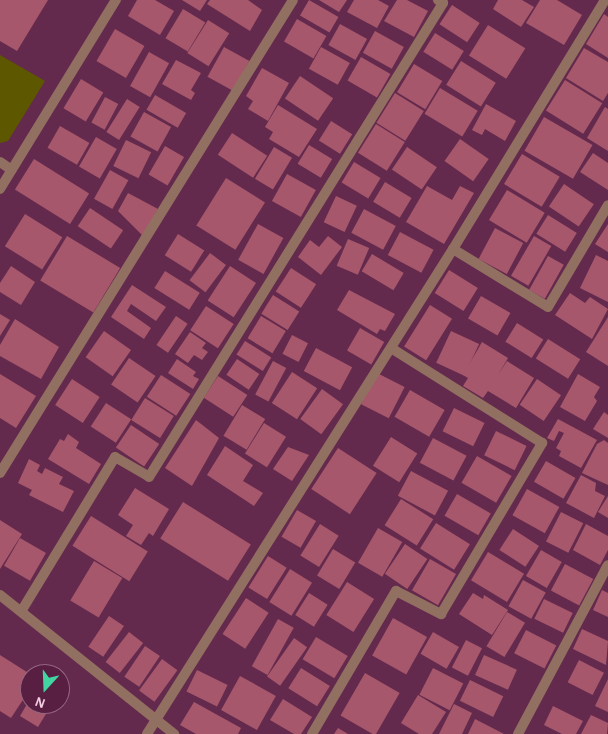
<!DOCTYPE html>
<html>
<head>
<meta charset="utf-8">
<style>
  body { margin:0 }
  #map { position:relative; width:608px; height:734px; overflow:hidden; background:#642a4d; font-family:"Alegreya Sans",sans-serif }
  div>[style] { position:absolute }
  [style*='--x'] { left:calc(var(--x)*1px); top:calc(var(--y)*1px); width:calc(var(--w)*1px); rotate:calc(var(--a)*1deg) }
  .green>* { inset:0; background:#5d5700 }
  .building>* { inset:0; background:#a7576b; transform-origin:0 0 }
  .lane>* { height:10px; margin:-5px; padding:0 5px; transform-origin:5px; border-radius:5px; background:#917061 }
  .street>* { height:10px; margin:-5px; padding:0 5px; transform-origin:5px; border-radius:5px; background:#917061 }
  span { translate:-50% -50%; white-space:nowrap; text-align:center; line-height:1.15; -webkit-text-stroke:5px #581f42; paint-order:stroke }
  .north { position:absolute; left:20px; top:664px; width:50px; height:50px; box-sizing:border-box; background:#581f42; border:1px solid #956581; border-radius:50%; rotate:200deg; font-size:14px; font-weight:700; line-height:20px; text-align:center; color:#f1cde0 }
  .north::after { content:''; display:block; margin:auto; width:18px; height:22px; background:#42d4a1; clip-path:polygon(50% 0,100% 100%,50% 72%,0 100%) }
</style>
</head>
<body>
<div id="map">
  <div class="green">
    <div style="clip-path:polygon(0 55px,45px 81px,8px 141px,0 143px)"></div>
  </div>
  <div class="building">
    <div style="clip-path:polygon(0 0,48px 0,17px 51px,0 41px)"></div>
    <div style="clip-path:polygon(137px 0,155px 0,174px 11px,160px 35px,128px 16px)"></div>
    <div style="clip-path:polygon(182px 0,207px 0,200px 11px)"></div>
    <div style="clip-path:polygon(210px 0,248px 0,262px 10px,250px 31px,207px 4px)"></div>
    <div style="left:309px;top:0;width:34px;height:18px;rotate:30deg"></div>
    <div style="clip-path:polygon(319px 0,347px 0,339px 12px)"></div>
    <div style="clip-path:polygon(354px 0,378px 0,389px 6px,377px 28px,347px 12px)"></div>
    <div style="clip-path:polygon(397px 0,407px 0,428px 11px,414px 37px,384px 21px)"></div>
    <div style="clip-path:polygon(498px 0,522px 0,534px 7px,521px 27px,493px 9px)"></div>
    <div style="clip-path:polygon(540px 0,557px 0,582px 15px,564px 45px,526px 23px)"></div>
    <div style="left:452px;top:5px;width:33px;height:23px;rotate:33deg"></div>
    <div style="left:183px;top:9px;width:26px;height:34px;rotate:31deg"></div>
    <div style="clip-path:polygon(604px 14px,608px 17px,608px 58px,586px 44px)"></div>
    <div style="left:297px;top:19px;width:34px;height:26px;rotate:30deg"></div>
    <div style="left:208px;top:20px;width:25px;height:39px;rotate:32deg"></div>
    <div style="left:340px;top:24px;width:31px;height:24px;rotate:29deg"></div>
    <div style="left:488px;top:25px;width:44px;height:36px;rotate:32deg"></div>
    <div style="left:115px;top:29px;width:34px;height:37px;rotate:30deg"></div>
    <div style="left:375px;top:31px;width:33px;height:25px;rotate:29deg"></div>
    <div style="left:435px;top:33px;width:34px;height:22px;rotate:32deg"></div>
    <div style="left:224px;top:47px;width:29px;height:34px;rotate:29deg"></div>
    <div style="left:321px;top:47px;width:33px;height:25px;rotate:29deg"></div>
    <div style="clip-path:polygon(584px 48px,608px 62px,608px 93px,603px 101px,566px 78px)"></div>
    <div style="left:149px;top:52px;width:23px;height:39px;rotate:29deg"></div>
    <div style="left:361px;top:57px;width:34px;height:27px;rotate:30deg"></div>
    <div style="clip-path:polygon(176px 60px,201px 73px,191px 90px,195px 93px,191px 100px,162px 84px)"></div>
    <div style="left:461px;top:61px;width:41px;height:28px;rotate:32deg"></div>
    <div style="left:414px;top:64px;width:33px;height:33px;rotate:31deg"></div>
    <div style="clip-path:polygon(262px 68px,289px 83px,268px 121px,248px 109px,253px 101px,246px 96px)"></div>
    <div style="left:300px;top:76px;width:40px;height:27px;rotate:34deg"></div>
    <div style="left:81px;top:79px;width:26px;height:34px;rotate:31deg"></div>
    <div style="left:565px;top:80px;width:44px;height:36px;rotate:32deg"></div>
    <div style="left:440px;top:88px;width:44px;height:30px;rotate:31deg"></div>
    <div style="left:395px;top:93px;width:34px;height:35px;rotate:32deg"></div>
    <div style="left:155px;top:95px;width:36px;height:17px;rotate:30deg"></div>
    <div style="left:105px;top:97px;width:15px;height:29px;rotate:28deg"></div>
    <div style="left:127px;top:99px;width:15px;height:39px;rotate:32deg"></div>
    <div style="clip-path:polygon(486px 104px,516px 121px,505px 141px,485px 129px,482px 135px,472px 130px)"></div>
    <div style="clip-path:polygon(278px 105px,317px 129px,299px 157px,269px 139px,273px 132px,265px 127px)"></div>
    <div style="clip-path:polygon(605px 107px,608px 109px,608px 151px,587px 138px)"></div>
    <div style="left:144px;top:112px;width:31px;height:28px;rotate:29deg"></div>
    <div style="left:544px;top:117px;width:56px;height:39px;rotate:30deg"></div>
    <div style="left:331px;top:121px;width:25px;height:23px;rotate:32deg"></div>
    <div style="left:376px;top:124px;width:34px;height:34px;rotate:32deg"></div>
    <div style="left:60px;top:126px;width:34px;height:25px;rotate:30deg"></div>
    <div style="left:232px;top:133px;width:42px;height:26px;rotate:33deg"></div>
    <div style="left:96px;top:137px;width:24px;height:34px;rotate:30deg"></div>
    <div style="left:460px;top:139px;width:35px;height:27px;rotate:35deg"></div>
    <div style="left:126px;top:140px;width:28px;height:29px;rotate:26deg"></div>
    <div style="left:309px;top:145px;width:27px;height:22px;rotate:31deg"></div>
    <div style="left:165px;top:146px;width:22px;height:33px;rotate:30deg"></div>
    <div style="left:274px;top:147px;width:21px;height:37px;rotate:31deg"></div>
    <div style="left:407px;top:147px;width:36px;height:27px;rotate:34deg"></div>
    <div style="clip-path:polygon(593px 153px,608px 163px,608px 190px,580px 172px)"></div>
    <div style="left:522px;top:154px;width:44px;height:35px;rotate:31deg"></div>
    <div style="left:34px;top:159px;width:65px;height:36px;rotate:32deg"></div>
    <div style="left:354px;top:162px;width:31px;height:24px;rotate:31deg"></div>
    <div style="left:110px;top:170px;width:21px;height:33px;rotate:29deg"></div>
    <div style="left:287px;top:174px;width:33px;height:31px;rotate:29deg"></div>
    <div style="left:226px;top:178px;width:46px;height:56px;rotate:32deg"></div>
    <div style="left:385px;top:182px;width:31px;height:23px;rotate:31deg"></div>
    <div style="left:564px;top:184px;width:36px;height:27px;rotate:34deg"></div>
    <div style="clip-path:polygon(427px 186px,452px 200px,460px 186px,474px 193px,444px 244px,406px 222px)"></div>
    <div style="left:507px;top:190px;width:44px;height:35px;rotate:31deg"></div>
    <div style="clip-path:polygon(128px 193px,158px 209px,143px 236px,118px 211px)"></div>
    <div style="left:336px;top:196px;width:23px;height:29px;rotate:25deg"></div>
    <div style="left:90px;top:208px;width:40px;height:22px;rotate:34deg"></div>
    <div style="left:364px;top:209px;width:36px;height:27px;rotate:28deg"></div>
    <div style="left:25px;top:214px;width:44px;height:38px;rotate:32deg"></div>
    <div style="left:548px;top:215px;width:34px;height:22px;rotate:32deg"></div>
    <div style="left:258px;top:224px;width:29px;height:41px;rotate:29deg"></div>
    <div style="clip-path:polygon(608px 224px,608px 252px,595px 244px)"></div>
    <div style="left:495px;top:228px;width:32px;height:35px;rotate:28deg"></div>
    <div style="left:400px;top:232px;width:38px;height:26px;rotate:28deg"></div>
    <div style="left:178px;top:234px;width:31px;height:25px;rotate:32deg"></div>
    <div style="left:67px;top:236px;width:62px;height:52px;rotate:31deg"></div>
    <div style="clip-path:polygon(328px 236px,342px 247px,321px 275px,298px 257px,310px 240px,319px 247px)"></div>
    <div style="left:534px;top:236px;width:20px;height:46px;rotate:30deg"></div>
    <div style="left:348px;top:239px;width:23px;height:29px;rotate:23deg"></div>
    <div style="left:210px;top:253px;width:20px;height:34px;rotate:37deg"></div>
    <div style="left:372px;top:254px;width:37px;height:20px;rotate:31deg"></div>
    <div style="clip-path:polygon(596px 255px,608px 261px,608px 302px,580px 288px)"></div>
    <div style="left:548px;top:256px;width:18px;height:39px;rotate:29deg"></div>
    <div style="clip-path:polygon(11px 266px,35px 282px,21px 305px,0 292px,0 283px)"></div>
    <div style="left:230px;top:266px;width:31px;height:41px;rotate:33deg"></div>
    <div style="left:291px;top:268px;width:30px;height:28px;rotate:33deg"></div>
    <div style="left:449px;top:270px;width:34px;height:27px;rotate:32deg"></div>
    <div style="left:165px;top:271px;width:41px;height:20px;rotate:32deg"></div>
    <div style="clip-path:polygon(132px 285px,166px 307px,156px 321px,131px 304px,127px 311px,151px 328px,144px 339px,111px 317px)"></div>
    <div style="clip-path:polygon(349px 290px,395px 314px,385px 331px,380px 329px,377px 334px,337px 310px)"></div>
    <div style="clip-path:polygon(570px 293px,585px 303px,590px 297px,608px 309px,592px 339px,555px 315px)"></div>
    <div style="left:273px;top:295px;width:31px;height:22px;rotate:32deg"></div>
    <div style="left:481px;top:296px;width:34px;height:26px;rotate:30deg"></div>
    <div style="left:430px;top:305px;width:26px;height:49px;rotate:32deg"></div>
    <div style="left:206px;top:306px;width:33px;height:29px;rotate:33deg"></div>
    <div style="clip-path:polygon(0 314px,10px 320px,0 336px)"></div>
    <div style="left:176px;top:316px;width:14px;height:35px;rotate:34deg"></div>
    <div style="left:261px;top:316px;width:29px;height:26px;rotate:31deg"></div>
    <div style="clip-path:polygon(608px 317px,608px 366px,586px 352px)"></div>
    <div style="clip-path:polygon(15px 319px,59px 347px,41px 379px,0 356px,0 345px)"></div>
    <div style="left:517px;top:323px;width:31px;height:22px;rotate:32deg"></div>
    <div style="left:360px;top:328px;width:28px;height:26px;rotate:30deg"></div>
    <div style="left:104px;top:331px;width:33px;height:32px;rotate:35deg"></div>
    <div style="left:451px;top:331px;width:31px;height:35px;rotate:25deg"></div>
    <div style="clip-path:polygon(190px 332px,206px 343px,202px 348px,208px 352px,202px 360px,194px 355px,188px 363px,175px 354px)"></div>
    <div style="left:292px;top:335px;width:18px;height:21px;rotate:27deg"></div>
    <div style="left:548px;top:339px;width:38px;height:23px;rotate:32deg"></div>
    <div style="left:245px;top:341px;width:31px;height:16px;rotate:32deg"></div>
    <div style="clip-path:polygon(482px 342px,508px 358px,498px 375px,507px 361px,534px 378px,516px 408px,488px 391px,483px 398px,463px 386px,468px 378px,463px 375px)"></div>
    <div style="left:316px;top:348px;width:41px;height:26px;rotate:28deg"></div>
    <div style="left:129px;top:358px;width:32px;height:32px;rotate:34deg"></div>
    <div style="clip-path:polygon(177px 359px,196px 372px,193px 376px,199px 379px,193px 389px,168px 373px)"></div>
    <div style="left:237px;top:359px;width:27px;height:19px;rotate:34deg"></div>
    <div style="left:273px;top:361px;width:15px;height:38px;rotate:28deg"></div>
    <div style="left:292px;top:372px;width:30px;height:37px;rotate:33deg"></div>
    <div style="left:377px;top:373px;width:31px;height:35px;rotate:27deg"></div>
    <div style="clip-path:polygon(0 374px,36px 396px,16px 428px,0 418px)"></div>
    <div style="clip-path:polygon(578px 374px,600px 387px,594px 397px,597px 401px,585px 421px,560px 407px)"></div>
    <div style="left:161px;top:375px;width:35px;height:26px;rotate:33deg"></div>
    <div style="left:218px;top:376px;width:35px;height:26px;rotate:33deg"></div>
    <div style="left:72px;top:379px;width:33px;height:31px;rotate:33deg"></div>
    <div style="left:537px;top:379px;width:29px;height:31px;rotate:34deg"></div>
    <div style="left:322px;top:389px;width:26px;height:37px;rotate:36deg"></div>
    <div style="left:410px;top:390px;width:40px;height:31px;rotate:30deg"></div>
    <div style="left:145px;top:398px;width:34px;height:26px;rotate:32deg"></div>
    <div style="left:106px;top:403px;width:30px;height:28px;rotate:33deg"></div>
    <div style="left:242px;top:405px;width:27px;height:36px;rotate:31deg"></div>
    <div style="left:454px;top:408px;width:34px;height:26px;rotate:26deg"></div>
    <div style="clip-path:polygon(604px 412px,608px 415px,608px 438px,593px 429px)"></div>
    <div style="clip-path:polygon(558px 419px,597px 440px,581px 468px,559px 456px,561px 451px,556px 448px,564px 433px,559px 431px,554px 441px,547px 438px)"></div>
    <div style="clip-path:polygon(196px 420px,219px 438px,192px 486px,165px 468px)"></div>
    <div style="left:264px;top:423px;width:26px;height:36px;rotate:32deg"></div>
    <div style="left:131px;top:425px;width:34px;height:27px;rotate:34deg"></div>
    <div style="left:496px;top:431px;width:34px;height:27px;rotate:26deg"></div>
    <div style="clip-path:polygon(68px 434px,79px 442px,76px 448px,101px 464px,89px 484px,48px 459px,60px 439px,64px 441px)"></div>
    <div style="left:391px;top:437px;width:31px;height:34px;rotate:32deg"></div>
    <div style="left:433px;top:438px;width:38px;height:28px;rotate:28deg"></div>
    <div style="clip-path:polygon(604px 440px,608px 443px,608px 485px,582px 473px,597px 444px)"></div>
    <div style="clip-path:polygon(225px 446px,253px 465px,243px 481px,263px 493px,254px 506px,207px 475px)"></div>
    <div style="clip-path:polygon(288px 447px,309px 455px,292px 481px,273px 469px)"></div>
    <div style="left:338px;top:448px;width:46px;height:49px;rotate:33deg"></div>
    <div style="left:477px;top:456px;width:40px;height:31px;rotate:30deg"></div>
    <div style="clip-path:polygon(29px 459px,40px 465px,37px 471px,42px 474px,45px 468px,63px 477px,59px 484px,74px 491px,63px 512px,29px 495px,32px 490px,18px 483px)"></div>
    <div style="left:546px;top:461px;width:34px;height:24px;rotate:30deg"></div>
    <div style="left:411px;top:471px;width:42px;height:28px;rotate:28deg"></div>
    <div style="clip-path:polygon(581px 475px,596px 483px,595px 491px,605px 496px,594px 518px,566px 503px)"></div>
    <div style="clip-path:polygon(135px 488px,169px 509px,153px 536px,149px 533px,141px 545px,126px 536px,133px 525px,118px 515px)"></div>
    <div style="left:527px;top:489px;width:37px;height:30px;rotate:29deg"></div>
    <div style="left:457px;top:494px;width:39px;height:25px;rotate:30deg"></div>
    <div style="clip-path:polygon(608px 496px,608px 518px,598px 512px)"></div>
    <div style="left:401px;top:499px;width:38px;height:31px;rotate:32deg"></div>
    <div style="left:183px;top:502px;width:80px;height:43px;rotate:32deg"></div>
    <div style="left:297px;top:510px;width:22px;height:31px;rotate:30deg"></div>
    <div style="left:561px;top:512px;width:25px;height:33px;rotate:27deg"></div>
    <div style="left:91px;top:516px;width:67px;height:35px;rotate:32deg"></div>
    <div style="clip-path:polygon(0 520px,22px 534px,0 569px)"></div>
    <div style="left:436px;top:523px;width:40px;height:30px;rotate:32deg"></div>
    <div style="left:320px;top:524px;width:22px;height:37px;rotate:32deg"></div>
    <div style="clip-path:polygon(586px 524px,608px 536px,608px 550px,600px 565px,573px 550px)"></div>
    <div style="left:378px;top:528px;width:28px;height:40px;rotate:30deg"></div>
    <div style="left:513px;top:529px;width:31px;height:25px;rotate:33deg"></div>
    <div style="left:20px;top:538px;width:30px;height:32px;rotate:30deg"></div>
    <div style="left:405px;top:544px;width:27px;height:36px;rotate:34deg"></div>
    <div style="left:333px;top:549px;width:26px;height:31px;rotate:31deg"></div>
    <div style="left:541px;top:550px;width:24px;height:30px;rotate:30deg"></div>
    <div style="left:488px;top:552px;width:42px;height:33px;rotate:31deg"></div>
    <div style="left:268px;top:556px;width:22px;height:37px;rotate:32deg"></div>
    <div style="left:430px;top:559px;width:30px;height:36px;rotate:30deg"></div>
    <div style="left:94px;top:561px;width:33px;height:46px;rotate:31deg"></div>
    <div style="left:565px;top:564px;width:32px;height:30px;rotate:28deg"></div>
    <div style="left:290px;top:569px;width:26px;height:39px;rotate:32deg"></div>
    <div style="left:523px;top:580px;width:26px;height:30px;rotate:29deg"></div>
    <div style="left:347px;top:582px;width:32px;height:39px;rotate:32deg"></div>
    <div style="clip-path:polygon(602px 590px,608px 593px,608px 617px,593px 610px)"></div>
    <div style="left:309px;top:593px;width:22px;height:26px;rotate:32deg"></div>
    <div style="clip-path:polygon(473px 593px,483px 599px,484px 595px,508px 610px,492px 635px,459px 614px)"></div>
    <div style="left:246px;top:598px;width:27px;height:43px;rotate:33deg"></div>
    <div style="left:544px;top:599px;width:32px;height:22px;rotate:26deg"></div>
    <div style="left:507px;top:612px;width:21px;height:40px;rotate:31deg"></div>
    <div style="left:109px;top:616px;width:18px;height:37px;rotate:34deg"></div>
    <div style="left:393px;top:618px;width:39px;height:43px;rotate:29deg"></div>
    <div style="left:278px;top:619px;width:18px;height:54px;rotate:29deg"></div>
    <div style="clip-path:polygon(582px 629px,608px 641px,606px 665px,573px 649px)"></div>
    <div style="left:526px;top:630px;width:34px;height:26px;rotate:27deg"></div>
    <div style="left:129px;top:632px;width:18px;height:38px;rotate:38deg"></div>
    <div style="left:433px;top:632px;width:30px;height:25px;rotate:30deg"></div>
    <div style="left:316px;top:637px;width:37px;height:26px;rotate:31deg"></div>
    <div style="left:294px;top:638px;width:16px;height:47px;rotate:35deg"></div>
    <div style="left:466px;top:640px;width:18px;height:31px;rotate:27deg"></div>
    <div style="left:145px;top:646px;width:18px;height:37px;rotate:34deg"></div>
    <div style="clip-path:polygon(0 655px,30px 674px,30px 689px,11px 718px,0 711px)"></div>
    <div style="left:484px;top:655px;width:36px;height:22px;rotate:24deg"></div>
    <div style="left:162px;top:659px;width:19px;height:39px;rotate:36deg"></div>
    <div style="left:579px;top:660px;width:28px;height:25px;rotate:27deg"></div>
    <div style="left:301px;top:668px;width:34px;height:24px;rotate:32deg"></div>
    <div style="left:433px;top:668px;width:34px;height:30px;rotate:27deg"></div>
    <div style="left:197px;top:670px;width:34px;height:24px;rotate:26deg"></div>
    <div style="left:365px;top:673px;width:40px;height:49px;rotate:30deg"></div>
    <div style="left:240px;top:676px;width:41px;height:39px;rotate:29deg"></div>
    <div style="clip-path:polygon(608px 679px,608px 712px,595px 706px)"></div>
    <div style="left:470px;top:680px;width:37px;height:23px;rotate:26deg"></div>
    <div style="clip-path:polygon(418px 695px,446px 712px,432px 734px,419px 734px,401px 723px)"></div>
    <div style="clip-path:polygon(30px 699px,30px 704px,52px 704px,38px 727px,20px 716px)"></div>
    <div style="clip-path:polygon(283px 699px,312px 717px,301px 734px,294px 734px,270px 720px)"></div>
    <div style="clip-path:polygon(194px 702px,241px 728px,238px 734px,196px 734px,180px 725px)"></div>
    <div style="clip-path:polygon(454px 704px,472px 713px,462px 734px,439px 734px)"></div>
    <div style="clip-path:polygon(553px 706px,583px 721px,576px 734px,562px 734px,544px 725px)"></div>
    <div style="clip-path:polygon(591px 715px,608px 723px,607px 734px,581px 734px)"></div>
    <div style="clip-path:polygon(475px 719px,504px 734px,468px 734px)"></div>
    <div style="clip-path:polygon(338px 728px,348px 734px,334px 734px)"></div>
  </div>
  <div class="lane">
    <div style="--x:453;--y:249;--w:111;--a:31.4"></div>
    <div style="--x:548;--y:307;--w:118;--a:-59.5"></div>
    <div style="--x:0;--y:473;--w:556;--a:-58.22"></div>
  </div>
  <div class="street">
    <div style="--x:0;--y:162;--w:14;--a:34"></div>
    <div style="--x:0;--y:189;--w:222;--a:-58.5"></div>
    <div style="--x:0;--y:595;--w:223;--a:38.6"></div>
    <div style="--x:22;--y:610;--w:179;--a:-58.7"></div>
    <div style="--x:115;--y:457;--w:39;--a:30"></div>
    <div style="--x:149;--y:477;--w:558;--a:-58.19"></div>
    <div style="--x:443;--y:3;--w:6;--a:-149"></div>
    <div style="--x:147;--y:734;--w:573;--a:-57.75"></div>
    <div style="--x:453;--y:249;--w:292;--a:-58.6"></div>
    <div style="--x:312;--y:734;--w:166;--a:-59.6"></div>
    <div style="--x:396;--y:591;--w:51;--a:27.1"></div>
    <div style="--x:441;--y:614;--w:199;--a:-59.4"></div>
    <div style="--x:542;--y:443;--w:178;--a:-147.8"></div>
    <div style="--x:518;--y:734;--w:191;--a:-62"></div>
  </div>
  <div class="north">N</div>
</div>
</body>
</html>
